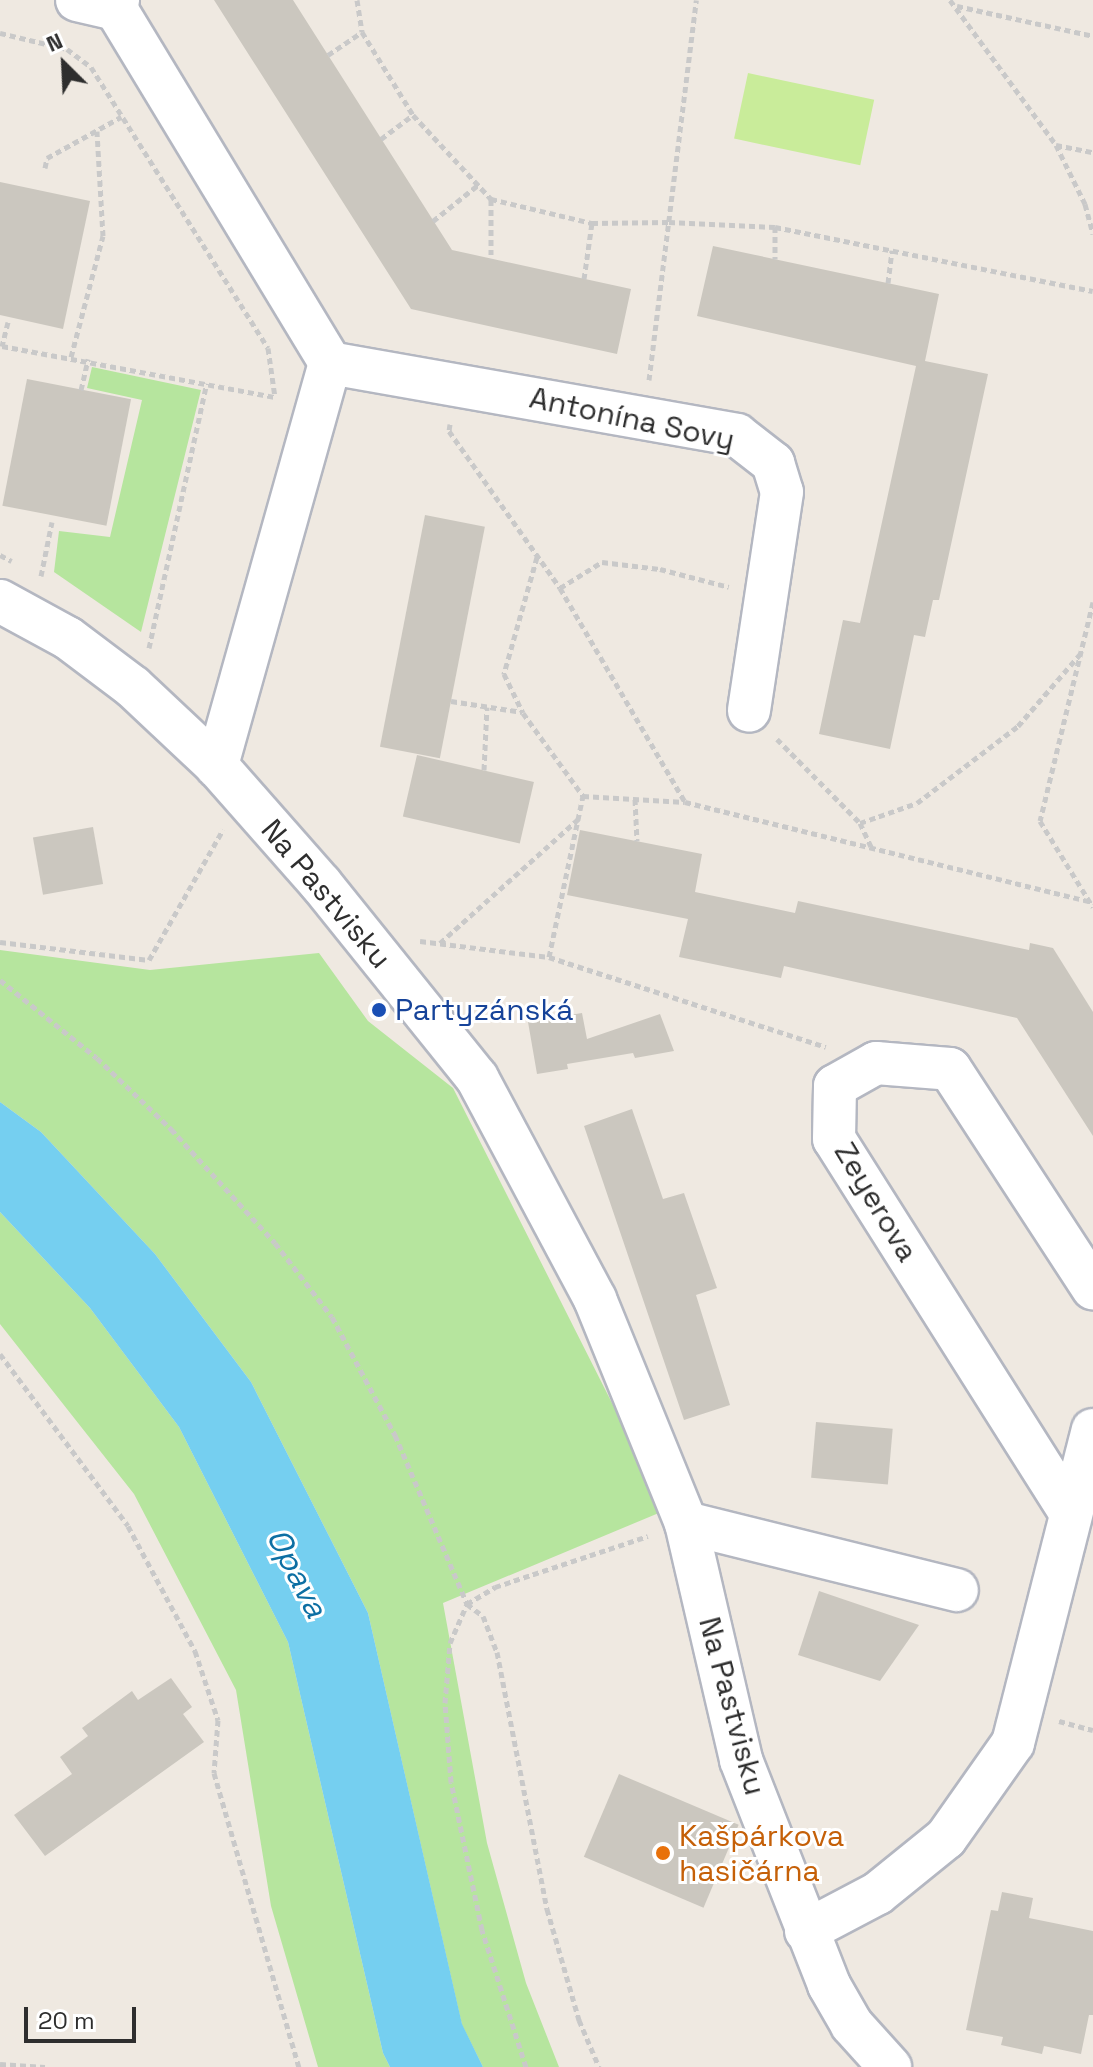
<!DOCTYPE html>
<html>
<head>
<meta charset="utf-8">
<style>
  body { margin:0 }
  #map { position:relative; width:1093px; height:2067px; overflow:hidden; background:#efe9e1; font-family:"Space Grotesk",sans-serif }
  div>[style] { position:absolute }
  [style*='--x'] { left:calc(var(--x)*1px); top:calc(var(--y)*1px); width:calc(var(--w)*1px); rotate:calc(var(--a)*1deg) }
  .green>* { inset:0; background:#b6e59e }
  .pitch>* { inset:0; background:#c9ec9a; transform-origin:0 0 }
  .water>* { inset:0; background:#75cff0 }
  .building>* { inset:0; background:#cbc7bf; transform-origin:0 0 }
  .path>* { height:5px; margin-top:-2.5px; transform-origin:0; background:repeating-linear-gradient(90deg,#c9c9c9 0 6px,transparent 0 10px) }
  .roads { filter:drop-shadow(2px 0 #b4b7c1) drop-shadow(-2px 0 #b4b7c1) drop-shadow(0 2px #b4b7c1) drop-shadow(0 -2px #b4b7c1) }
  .minor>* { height:42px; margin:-21px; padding:0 21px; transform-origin:21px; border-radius:21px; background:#fff }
  .dots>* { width:22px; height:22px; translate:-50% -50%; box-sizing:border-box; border:4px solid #fff; border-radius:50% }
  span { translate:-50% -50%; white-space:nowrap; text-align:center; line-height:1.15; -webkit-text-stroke:6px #fff; paint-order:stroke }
  .street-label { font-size:30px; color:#2e2e2e }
  .transit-label { font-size:30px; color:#164399 }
  .left { translate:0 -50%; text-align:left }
  .food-label { font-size:30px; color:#c56008 }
  .water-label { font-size:32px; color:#0d6fa3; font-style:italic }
  .north { position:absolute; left:24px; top:24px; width:80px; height:80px; -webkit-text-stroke:6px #fff; paint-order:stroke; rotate:336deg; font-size:22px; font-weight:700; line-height:32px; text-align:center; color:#2e2e2e }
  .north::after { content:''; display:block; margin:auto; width:28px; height:36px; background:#2e2e2e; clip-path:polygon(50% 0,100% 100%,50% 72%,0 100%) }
  .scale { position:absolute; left:24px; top:2007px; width:112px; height:36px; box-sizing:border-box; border:4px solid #2e2e2e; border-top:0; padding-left:10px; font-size:24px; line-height:28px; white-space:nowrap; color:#2e2e2e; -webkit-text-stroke:6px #fff; paint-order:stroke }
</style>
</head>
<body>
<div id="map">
  <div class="green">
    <div style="clip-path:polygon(92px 367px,201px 390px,141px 632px,54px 572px,59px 531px,110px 537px,142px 400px,87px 388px)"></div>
    <div style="clip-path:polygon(0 950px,150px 970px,319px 953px,368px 1021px,453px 1088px,666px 1510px,443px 1603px,487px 1843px,526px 1983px,559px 2067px,483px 2067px,462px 2025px,368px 1613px,251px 1382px,155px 1254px,41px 1132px,0 1102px)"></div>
    <div style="clip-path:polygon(0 1212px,90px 1308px,179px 1427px,288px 1642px,383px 2053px,390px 2067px,318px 2067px,271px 1906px,236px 1690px,134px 1494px,0 1324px)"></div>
  </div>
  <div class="pitch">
    <div style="left:748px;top:73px;width:129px;height:67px;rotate:12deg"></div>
  </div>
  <div class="water">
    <div style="clip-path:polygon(0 1102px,41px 1132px,155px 1254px,251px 1382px,368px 1613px,462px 2024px,483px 2067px,390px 2067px,383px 2053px,288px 1642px,179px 1427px,90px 1308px,0 1212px)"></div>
  </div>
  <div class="building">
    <div style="clip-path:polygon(214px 0,293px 0,452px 250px,631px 289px,617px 354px,411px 309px)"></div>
    <div style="clip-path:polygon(0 182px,90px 201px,63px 329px,0 315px)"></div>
    <div style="clip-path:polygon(713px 246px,939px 294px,925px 361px,988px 374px,939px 600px,933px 600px,925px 637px,914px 635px,890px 749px,819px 734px,843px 620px,860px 623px,916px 366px,697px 316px)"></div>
    <div style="left:27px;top:379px;width:106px;height:129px;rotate:11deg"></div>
    <div style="left:425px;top:515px;width:61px;height:236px;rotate:11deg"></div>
    <div style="left:417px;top:755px;width:120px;height:63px;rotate:13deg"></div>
    <div style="left:93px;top:827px;width:58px;height:61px;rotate:80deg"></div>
    <div style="clip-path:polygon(580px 830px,702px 854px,695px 892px,795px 913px,798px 901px,1029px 950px,1030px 943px,1053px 948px,1093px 1012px,1093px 1136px,1017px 1018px,784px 966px,781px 978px,679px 957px,688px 919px,567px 895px)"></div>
    <div style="clip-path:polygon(582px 1013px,587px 1039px,660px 1014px,674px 1051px,635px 1058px,633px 1053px,567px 1064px,568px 1069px,537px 1074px,528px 1022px)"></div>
    <div style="clip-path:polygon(632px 1109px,663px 1199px,684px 1193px,717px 1288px,696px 1295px,730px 1405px,684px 1420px,584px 1126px)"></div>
    <div style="left:816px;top:1422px;width:77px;height:56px;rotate:5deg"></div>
    <div style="clip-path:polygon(819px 1591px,919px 1625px,880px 1681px,798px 1655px)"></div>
    <div style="clip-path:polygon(171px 1678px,192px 1707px,183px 1714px,204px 1742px,45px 1856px,14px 1815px,72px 1774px,60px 1757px,88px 1736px,82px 1728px,132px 1691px,138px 1700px)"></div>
    <div style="left:619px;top:1774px;width:130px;height:90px;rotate:23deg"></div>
    <div style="clip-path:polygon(1002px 1892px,1033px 1898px,1029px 1918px,1093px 1931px,1093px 2015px,1089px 2015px,1081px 2054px,1044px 2046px,1042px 2054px,1001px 2045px,1003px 2037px,966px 2030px,991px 1910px,998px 1911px)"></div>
  </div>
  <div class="path">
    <div style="--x:357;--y:0;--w:32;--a:81"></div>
    <div style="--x:362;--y:32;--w:97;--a:58.4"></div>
    <div style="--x:413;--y:115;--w:115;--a:47.1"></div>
    <div style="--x:491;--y:199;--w:104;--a:13.4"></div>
    <div style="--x:592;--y:223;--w:77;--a:-0.7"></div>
    <div style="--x:669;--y:222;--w:106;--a:2.7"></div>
    <div style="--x:775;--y:227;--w:324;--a:11.4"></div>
    <div style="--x:950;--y:0;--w:180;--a:53.8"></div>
    <div style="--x:1056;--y:145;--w:66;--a:63.8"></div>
    <div style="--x:1085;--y:204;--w:31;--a:75"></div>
    <div style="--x:957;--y:6;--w:139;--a:12.4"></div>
    <div style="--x:0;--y:33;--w:69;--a:13.4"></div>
    <div style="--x:67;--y:49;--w:30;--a:37"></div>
    <div style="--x:91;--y:67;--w:332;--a:57.8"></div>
    <div style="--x:268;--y:348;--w:49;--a:81.9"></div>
    <div style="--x:328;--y:55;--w:41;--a:-34.1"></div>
    <div style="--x:381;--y:139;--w:40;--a:-37"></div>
    <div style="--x:1056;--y:145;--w:38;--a:11"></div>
    <div style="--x:45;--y:168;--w:10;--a:-79"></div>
    <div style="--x:47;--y:158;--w:85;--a:-29"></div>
    <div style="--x:491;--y:199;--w:60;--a:90"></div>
    <div style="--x:433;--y:221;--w:58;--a:-38.7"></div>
    <div style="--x:775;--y:227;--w:32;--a:90"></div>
    <div style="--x:584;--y:279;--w:57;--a:-81.9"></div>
    <div style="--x:888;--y:283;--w:33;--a:-83"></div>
    <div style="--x:8;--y:322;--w:25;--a:104"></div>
    <div style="--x:2;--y:346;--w:278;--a:10.6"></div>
    <div style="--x:71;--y:357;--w:125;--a:-75.2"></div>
    <div style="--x:103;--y:236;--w:105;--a:-93.3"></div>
    <div style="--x:649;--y:380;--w:383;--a:-82.9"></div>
    <div style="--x:81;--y:390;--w:32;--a:-77"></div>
    <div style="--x:450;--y:424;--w:7;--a:98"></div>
    <div style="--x:449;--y:431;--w:192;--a:54.7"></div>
    <div style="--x:560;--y:588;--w:248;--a:59.7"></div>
    <div style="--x:685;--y:802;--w:420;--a:13.8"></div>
    <div style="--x:0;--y:555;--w:13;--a:27"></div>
    <div style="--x:537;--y:557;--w:122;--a:105.8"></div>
    <div style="--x:504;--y:674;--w:43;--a:64"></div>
    <div style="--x:523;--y:713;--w:102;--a:54.1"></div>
    <div style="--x:583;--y:796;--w:102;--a:3.4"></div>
    <div style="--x:41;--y:576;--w:55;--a:-78.5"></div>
    <div style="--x:560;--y:588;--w:49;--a:-31.8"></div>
    <div style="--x:602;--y:562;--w:58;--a:6.9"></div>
    <div style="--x:660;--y:569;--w:71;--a:14.6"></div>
    <div style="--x:1093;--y:602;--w:225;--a:103.6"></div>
    <div style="--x:1040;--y:821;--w:101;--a:58.4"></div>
    <div style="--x:149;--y:648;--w:271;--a:-77.7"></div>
    <div style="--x:451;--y:701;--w:72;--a:8.8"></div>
    <div style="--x:777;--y:739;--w:118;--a:45.3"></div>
    <div style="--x:860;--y:823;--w:60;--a:-19.3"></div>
    <div style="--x:917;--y:803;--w:127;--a:-37.3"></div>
    <div style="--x:1018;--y:726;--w:96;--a:-49.2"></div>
    <div style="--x:484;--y:770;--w:63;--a:-87.3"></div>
    <div style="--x:635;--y:799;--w:42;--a:87.3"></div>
    <div style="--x:860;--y:823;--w:26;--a:65"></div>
    <div style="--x:420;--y:941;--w:130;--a:7.1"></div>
    <div style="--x:549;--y:957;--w:165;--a:-78.1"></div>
    <div style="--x:0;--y:942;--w:150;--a:6.9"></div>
    <div style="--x:149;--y:960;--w:150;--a:-60.4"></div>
    <div style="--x:440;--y:943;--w:186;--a:-41.9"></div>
    <div style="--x:549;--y:957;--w:291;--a:18"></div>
    <div style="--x:0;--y:980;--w:124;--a:38.8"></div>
    <div style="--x:97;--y:1058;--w:103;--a:43.8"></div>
    <div style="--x:171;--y:1129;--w:154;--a:47.6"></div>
    <div style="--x:275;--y:1243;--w:93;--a:52.4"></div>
    <div style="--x:332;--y:1317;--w:134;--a:61.9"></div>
    <div style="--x:395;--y:1435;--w:184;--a:66.9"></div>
    <div style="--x:467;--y:1604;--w:20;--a:37"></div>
    <div style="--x:483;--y:1616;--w:39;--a:69"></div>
    <div style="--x:497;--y:1652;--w:262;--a:79"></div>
    <div style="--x:547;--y:1909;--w:116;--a:73.9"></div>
    <div style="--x:579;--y:2020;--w:51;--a:66.9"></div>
    <div style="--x:0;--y:1354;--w:214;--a:53.3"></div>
    <div style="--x:128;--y:1526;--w:142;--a:61.8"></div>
    <div style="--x:195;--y:1651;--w:73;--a:71.6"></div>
    <div style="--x:218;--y:1720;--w:53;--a:94.3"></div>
    <div style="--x:214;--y:1773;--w:306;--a:73.9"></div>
    <div style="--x:1059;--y:1721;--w:35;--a:15"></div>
    <div style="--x:0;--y:2064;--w:45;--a:3.8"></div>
    <div style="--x:526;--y:2067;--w:144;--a:-107.8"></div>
    <div style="--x:482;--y:1930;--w:151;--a:-101.8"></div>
    <div style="--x:451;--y:1782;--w:79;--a:-94.3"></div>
    <div style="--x:445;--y:1703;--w:60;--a:-85.2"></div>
    <div style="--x:450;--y:1643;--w:43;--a:-66.4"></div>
    <div style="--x:467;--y:1604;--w:33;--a:-31"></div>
    <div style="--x:495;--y:1587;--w:161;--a:-18.4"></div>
  </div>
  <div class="roads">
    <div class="minor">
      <div style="--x:77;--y:0;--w:40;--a:13"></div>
      <div style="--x:118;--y:0;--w:9;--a:103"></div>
      <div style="--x:116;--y:9;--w:414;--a:58.8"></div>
      <div style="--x:330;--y:363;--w:419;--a:105.7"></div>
      <div style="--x:330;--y:363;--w:413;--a:10"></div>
      <div style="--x:737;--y:435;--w:46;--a:37.9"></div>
      <div style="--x:773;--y:463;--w:30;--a:73"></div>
      <div style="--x:782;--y:492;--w:221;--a:98.6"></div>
      <div style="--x:0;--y:601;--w:77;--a:28.6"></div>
      <div style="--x:68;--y:638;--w:81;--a:37"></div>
      <div style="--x:133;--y:687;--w:115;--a:43.2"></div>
      <div style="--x:217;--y:766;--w:157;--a:48.6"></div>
      <div style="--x:321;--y:884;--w:249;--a:51.2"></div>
      <div style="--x:477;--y:1078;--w:251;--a:61.9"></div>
      <div style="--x:595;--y:1299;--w:242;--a:67.9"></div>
      <div style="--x:686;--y:1523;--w:243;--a:76.9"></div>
      <div style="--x:741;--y:1760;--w:242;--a:68.6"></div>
      <div style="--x:829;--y:1985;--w:46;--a:60.1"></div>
      <div style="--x:852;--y:2025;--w:57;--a:47.9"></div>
      <div style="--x:1070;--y:1512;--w:441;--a:-122.3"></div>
      <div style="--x:834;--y:1139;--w:53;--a:-88.9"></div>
      <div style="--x:835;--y:1086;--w:47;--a:-29.3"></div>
      <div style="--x:876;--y:1063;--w:74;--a:4.6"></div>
      <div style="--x:950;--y:1069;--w:262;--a:56.9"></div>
      <div style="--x:686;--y:1523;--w:279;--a:13.9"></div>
      <div style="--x:806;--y:1931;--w:81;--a:-27.8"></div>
      <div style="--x:878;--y:1893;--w:87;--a:-39"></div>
      <div style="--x:946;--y:1838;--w:116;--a:-54.8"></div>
      <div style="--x:1013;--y:1743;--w:323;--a:-75.7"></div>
    </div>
  </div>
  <div class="dots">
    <div style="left:379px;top:1010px;background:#1a4fb4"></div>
    <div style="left:663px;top:1853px;background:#e8710a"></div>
  </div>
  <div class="street-label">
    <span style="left:632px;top:419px;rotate:12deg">Antonína Sovy</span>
    <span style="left:326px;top:894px;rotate:50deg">Na Pastvisku</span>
    <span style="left:876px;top:1202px;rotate:59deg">Zeyerova</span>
    <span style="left:732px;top:1706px;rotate:75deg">Na Pastvisku</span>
  </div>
  <div class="transit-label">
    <span class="left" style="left:395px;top:1010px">Partyzánská</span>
  </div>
  <div class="food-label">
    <span class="left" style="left:679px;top:1853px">Kašpárkova<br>hasičárna</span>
  </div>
  <div class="water-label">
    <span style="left:297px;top:1573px;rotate:63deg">Opava</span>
  </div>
  <div class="north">N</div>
  <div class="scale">20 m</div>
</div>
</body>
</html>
